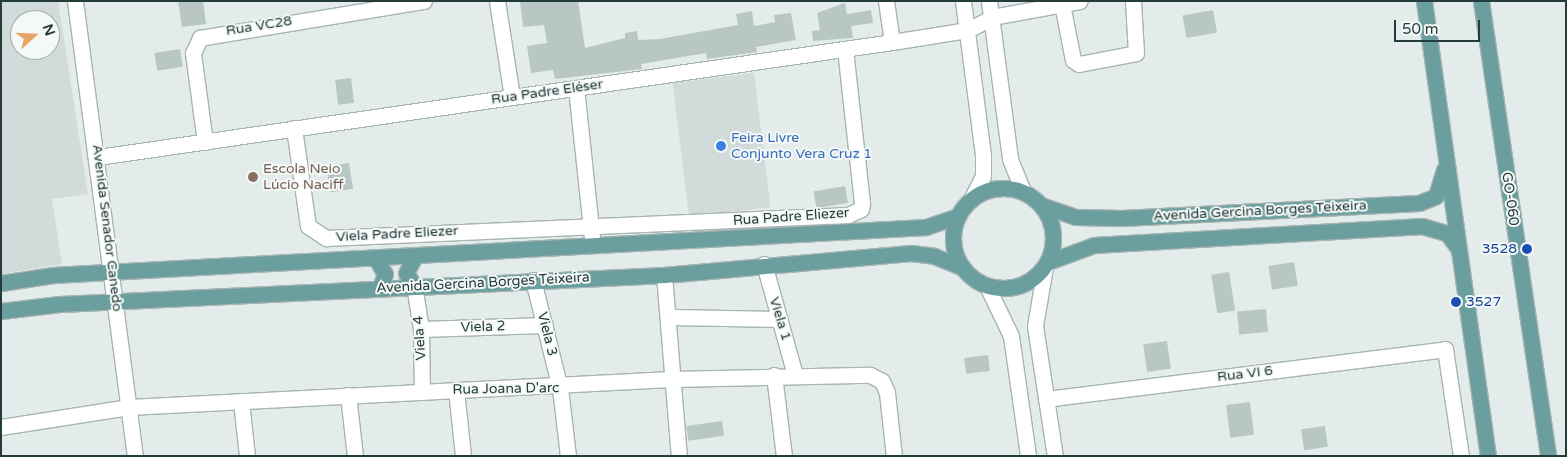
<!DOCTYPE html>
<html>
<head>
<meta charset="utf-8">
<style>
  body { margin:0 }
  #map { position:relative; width:1567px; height:457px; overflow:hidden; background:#e3ecea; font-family:"Varela Round",sans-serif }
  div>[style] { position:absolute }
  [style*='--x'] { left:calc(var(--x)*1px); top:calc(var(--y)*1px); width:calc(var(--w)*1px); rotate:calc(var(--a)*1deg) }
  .built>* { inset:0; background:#d1dcda; transform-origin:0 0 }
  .building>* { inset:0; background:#b9c7c4; transform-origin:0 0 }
  .roads { filter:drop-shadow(1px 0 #a6b4b2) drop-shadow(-1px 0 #a6b4b2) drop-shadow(0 1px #a6b4b2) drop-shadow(0 -1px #a6b4b2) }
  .minor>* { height:15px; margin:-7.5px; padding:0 7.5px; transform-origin:7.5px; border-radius:7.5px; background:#fff }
  .major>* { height:15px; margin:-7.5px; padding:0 7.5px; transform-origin:7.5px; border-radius:7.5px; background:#6b9e9e }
  .major>.ring { margin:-7.5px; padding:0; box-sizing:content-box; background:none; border:15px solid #6b9e9e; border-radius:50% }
  .dots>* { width:14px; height:14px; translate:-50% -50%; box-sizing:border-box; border:2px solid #f4f9f7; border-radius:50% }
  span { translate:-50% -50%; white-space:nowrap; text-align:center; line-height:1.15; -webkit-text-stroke:4px #f4f9f7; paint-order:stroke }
  .street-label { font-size:14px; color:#243c3c }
  .shop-label { font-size:14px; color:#366cbe }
  .left { translate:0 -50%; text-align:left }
  .education-label { font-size:14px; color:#785e54 }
  .transit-label { font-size:14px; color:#164399 }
  .right { translate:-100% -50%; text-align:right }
  .frame { position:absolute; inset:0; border:2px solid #243c3c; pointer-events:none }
  .north { position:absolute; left:10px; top:10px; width:50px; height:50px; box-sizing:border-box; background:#f4f9f7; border:1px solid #a1adac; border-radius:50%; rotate:70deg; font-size:14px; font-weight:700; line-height:20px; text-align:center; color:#243c3c }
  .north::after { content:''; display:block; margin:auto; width:18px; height:22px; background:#e9a565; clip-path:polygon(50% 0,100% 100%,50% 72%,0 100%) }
  .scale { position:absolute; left:1394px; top:20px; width:86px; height:22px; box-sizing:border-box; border:2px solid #243c3c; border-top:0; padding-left:6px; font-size:15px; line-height:18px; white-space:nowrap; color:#243c3c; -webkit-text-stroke:4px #f4f9f7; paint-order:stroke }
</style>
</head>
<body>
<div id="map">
  <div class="built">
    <div style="clip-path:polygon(evenodd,1px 1px,58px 1px,88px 194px,52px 199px,62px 264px,1px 274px,1px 1px,20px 20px,50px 20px,50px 50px,20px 50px,20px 20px)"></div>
    <div style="left:754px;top:73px;width:135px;height:82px;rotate:83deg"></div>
  </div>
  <div class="building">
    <div style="clip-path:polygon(178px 1px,203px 1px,206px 24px,182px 27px)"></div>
    <div style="clip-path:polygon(520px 1px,578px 1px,585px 48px,625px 38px,625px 33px,637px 31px,638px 40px,660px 39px,738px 25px,736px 14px,752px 11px,754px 26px,775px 22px,774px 15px,791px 13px,796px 40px,756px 47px,757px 52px,707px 59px,706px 53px,641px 64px,642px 69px,555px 79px,553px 70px,531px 73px,527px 46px,547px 43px,544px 25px,523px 27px)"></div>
    <div style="clip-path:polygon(845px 3px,847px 14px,871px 10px,873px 23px,851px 26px,853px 38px,813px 41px,812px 31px,820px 30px,817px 13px)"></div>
    <div style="left:1213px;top:10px;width:23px;height:31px;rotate:80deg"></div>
    <div style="left:180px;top:49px;width:18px;height:26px;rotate:81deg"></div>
    <div style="left:351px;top:78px;width:25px;height:16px;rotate:83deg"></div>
    <div style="left:349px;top:163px;width:26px;height:23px;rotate:81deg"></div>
    <div style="left:845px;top:186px;width:17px;height:32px;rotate:80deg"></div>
    <div style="left:1294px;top:262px;width:24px;height:26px;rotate:81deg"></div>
    <div style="left:1229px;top:272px;width:39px;height:18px;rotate:81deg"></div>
    <div style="left:1266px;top:309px;width:23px;height:29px;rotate:85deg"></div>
    <div style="left:1167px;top:341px;width:28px;height:24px;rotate:82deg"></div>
    <div style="left:988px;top:355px;width:16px;height:24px;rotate:83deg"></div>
    <div style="left:1250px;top:402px;width:33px;height:24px;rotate:83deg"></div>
    <div style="left:722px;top:421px;width:15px;height:36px;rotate:82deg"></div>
    <div style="left:1325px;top:426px;width:21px;height:24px;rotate:82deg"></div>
  </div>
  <div class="roads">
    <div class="minor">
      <div style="--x:75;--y:1;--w:459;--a:82.5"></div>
      <div style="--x:497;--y:1;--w:97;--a:81.1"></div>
      <div style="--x:886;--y:1;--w:41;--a:81.7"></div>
      <div style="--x:963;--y:1;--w:156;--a:82.6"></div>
      <div style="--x:983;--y:156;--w:20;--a:90"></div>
      <div style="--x:983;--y:176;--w:25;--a:117"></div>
      <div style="--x:989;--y:1;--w:159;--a:82.4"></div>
      <div style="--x:1010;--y:159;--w:35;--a:68"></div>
      <div style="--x:1062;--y:4;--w:57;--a:78.9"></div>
      <div style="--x:1073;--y:60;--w:7;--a:34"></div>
      <div style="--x:1079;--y:64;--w:58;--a:-10.9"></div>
      <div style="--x:1136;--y:53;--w:52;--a:-93.3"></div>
      <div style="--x:576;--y:88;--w:151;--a:83.9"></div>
      <div style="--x:294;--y:128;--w:99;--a:81.9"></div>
      <div style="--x:308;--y:226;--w:22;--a:34"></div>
      <div style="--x:326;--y:238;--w:523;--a:-2.52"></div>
      <div style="--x:848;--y:215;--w:14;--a:-25"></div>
      <div style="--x:861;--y:209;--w:6;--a:-81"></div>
      <div style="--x:862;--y:203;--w:155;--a:-96.3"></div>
      <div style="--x:205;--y:142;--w:90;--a:-97.7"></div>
      <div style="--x:193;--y:53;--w:17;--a:-65"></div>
      <div style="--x:200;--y:38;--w:227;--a:-9.4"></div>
      <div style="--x:98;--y:157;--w:802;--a:-8.24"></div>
      <div style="--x:892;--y:42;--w:77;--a:-9"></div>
      <div style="--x:968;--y:30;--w:27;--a:-28"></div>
      <div style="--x:992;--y:17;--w:89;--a:-10.3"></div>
      <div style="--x:764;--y:264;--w:115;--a:74.4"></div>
      <div style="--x:1045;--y:267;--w:60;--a:99.6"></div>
      <div style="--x:1035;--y:326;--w:132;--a:81.3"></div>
      <div style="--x:664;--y:275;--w:182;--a:85.3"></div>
      <div style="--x:533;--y:280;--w:111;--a:76"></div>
      <div style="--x:560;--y:388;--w:68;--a:83.3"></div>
      <div style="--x:414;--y:285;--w:45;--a:81"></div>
      <div style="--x:421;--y:329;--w:62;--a:89.1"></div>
      <div style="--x:987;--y:286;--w:55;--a:64.4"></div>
      <div style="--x:1011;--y:336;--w:121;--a:81.9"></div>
      <div style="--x:671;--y:317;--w:109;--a:1.1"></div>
      <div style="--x:421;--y:329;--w:124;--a:-1.8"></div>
      <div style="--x:774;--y:375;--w:82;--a:83"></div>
      <div style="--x:456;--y:390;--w:66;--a:83.9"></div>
      <div style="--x:348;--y:395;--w:61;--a:83.5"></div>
      <div style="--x:1046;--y:399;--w:402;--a:-7.1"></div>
      <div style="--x:1445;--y:349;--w:108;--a:81.5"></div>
      <div style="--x:241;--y:401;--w:55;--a:83.8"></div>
      <div style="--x:1;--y:427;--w:130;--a:-8.9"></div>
      <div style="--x:129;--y:407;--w:543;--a:-2.96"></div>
      <div style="--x:671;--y:379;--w:199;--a:-1.2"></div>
      <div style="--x:870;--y:375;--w:13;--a:27"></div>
      <div style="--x:882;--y:381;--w:13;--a:67"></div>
      <div style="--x:887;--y:393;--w:63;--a:83.7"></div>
    </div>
    <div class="major">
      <div style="--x:1424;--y:1;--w:459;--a:82"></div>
      <div style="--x:1481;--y:1;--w:460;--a:81.6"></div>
      <div class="ring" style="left:953px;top:188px;width:85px;height:85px"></div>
      <div style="--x:1041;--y:205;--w:37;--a:19"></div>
      <div style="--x:1076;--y:217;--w:46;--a:1.2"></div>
      <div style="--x:1122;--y:218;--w:297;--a:-2.9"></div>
      <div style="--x:1419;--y:203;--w:18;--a:-22"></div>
      <div style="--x:1436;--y:196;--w:27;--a:-73"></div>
      <div style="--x:376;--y:259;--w:17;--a:59"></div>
      <div style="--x:385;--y:274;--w:15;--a:110"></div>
      <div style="--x:1048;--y:262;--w:49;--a:-20.3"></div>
      <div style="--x:1094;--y:245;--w:329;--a:-3.3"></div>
      <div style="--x:1422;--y:226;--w:26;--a:16"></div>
      <div style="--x:1447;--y:233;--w:19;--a:54"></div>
      <div style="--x:1;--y:283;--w:53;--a:-8.7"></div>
      <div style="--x:53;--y:275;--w:874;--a:-3.15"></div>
      <div style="--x:926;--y:227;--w:34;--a:-19"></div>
      <div style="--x:414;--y:285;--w:14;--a:-124"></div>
      <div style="--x:406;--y:273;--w:17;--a:-62"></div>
      <div style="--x:1;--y:311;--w:59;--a:-6.8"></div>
      <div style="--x:60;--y:304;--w:605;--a:-2.75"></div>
      <div style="--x:664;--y:275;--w:248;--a:-5.1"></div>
      <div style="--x:911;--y:253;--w:23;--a:7"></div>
      <div style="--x:934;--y:256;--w:31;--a:22"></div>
    </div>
  </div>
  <div class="dots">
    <div style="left:721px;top:146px;background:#3f7fe0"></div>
    <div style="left:253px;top:177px;background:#8d6e63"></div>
    <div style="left:1527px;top:249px;background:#1a4fb4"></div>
    <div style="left:1456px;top:302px;background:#1a4fb4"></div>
  </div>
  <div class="street-label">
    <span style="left:259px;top:26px;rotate:-9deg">Rua VC28</span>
    <span style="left:547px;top:92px;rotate:-8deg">Rua Padre Eléser</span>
    <span style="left:1510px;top:199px;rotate:82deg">GO-060</span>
    <span style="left:1260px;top:211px;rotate:-3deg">Avenida Gercina Borges Teixeira</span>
    <span style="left:791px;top:217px;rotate:-4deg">Rua Padre Eliezer</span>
    <span style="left:107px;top:228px;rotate:83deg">Avenida Senador Canedo</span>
    <span style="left:397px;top:234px;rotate:-3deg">Viela Padre Eliezer</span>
    <span style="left:483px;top:283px;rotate:-3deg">Avenida Gercina Borges Teixeira</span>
    <span style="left:780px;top:319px;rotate:73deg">Viela 1</span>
    <span style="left:483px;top:327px;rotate:-2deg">Viela 2</span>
    <span style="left:547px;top:334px;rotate:76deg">Viela 3</span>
    <span style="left:420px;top:338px;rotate:-94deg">Viela 4</span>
    <span style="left:1245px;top:374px;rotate:-7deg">Rua VI 6</span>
    <span style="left:506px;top:389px;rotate:-1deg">Rua Joana D'arc</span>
  </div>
  <div class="shop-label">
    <span class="left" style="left:731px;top:146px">Feira Livre<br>Conjunto Vera Cruz 1</span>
  </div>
  <div class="education-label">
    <span class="left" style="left:263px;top:177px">Escola Neio<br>Lúcio Naciff</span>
  </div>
  <div class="transit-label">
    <span class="right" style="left:1517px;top:249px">3528</span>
    <span class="left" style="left:1466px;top:302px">3527</span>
  </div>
  <div class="frame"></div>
  <div class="north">N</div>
  <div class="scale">50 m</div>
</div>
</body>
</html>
